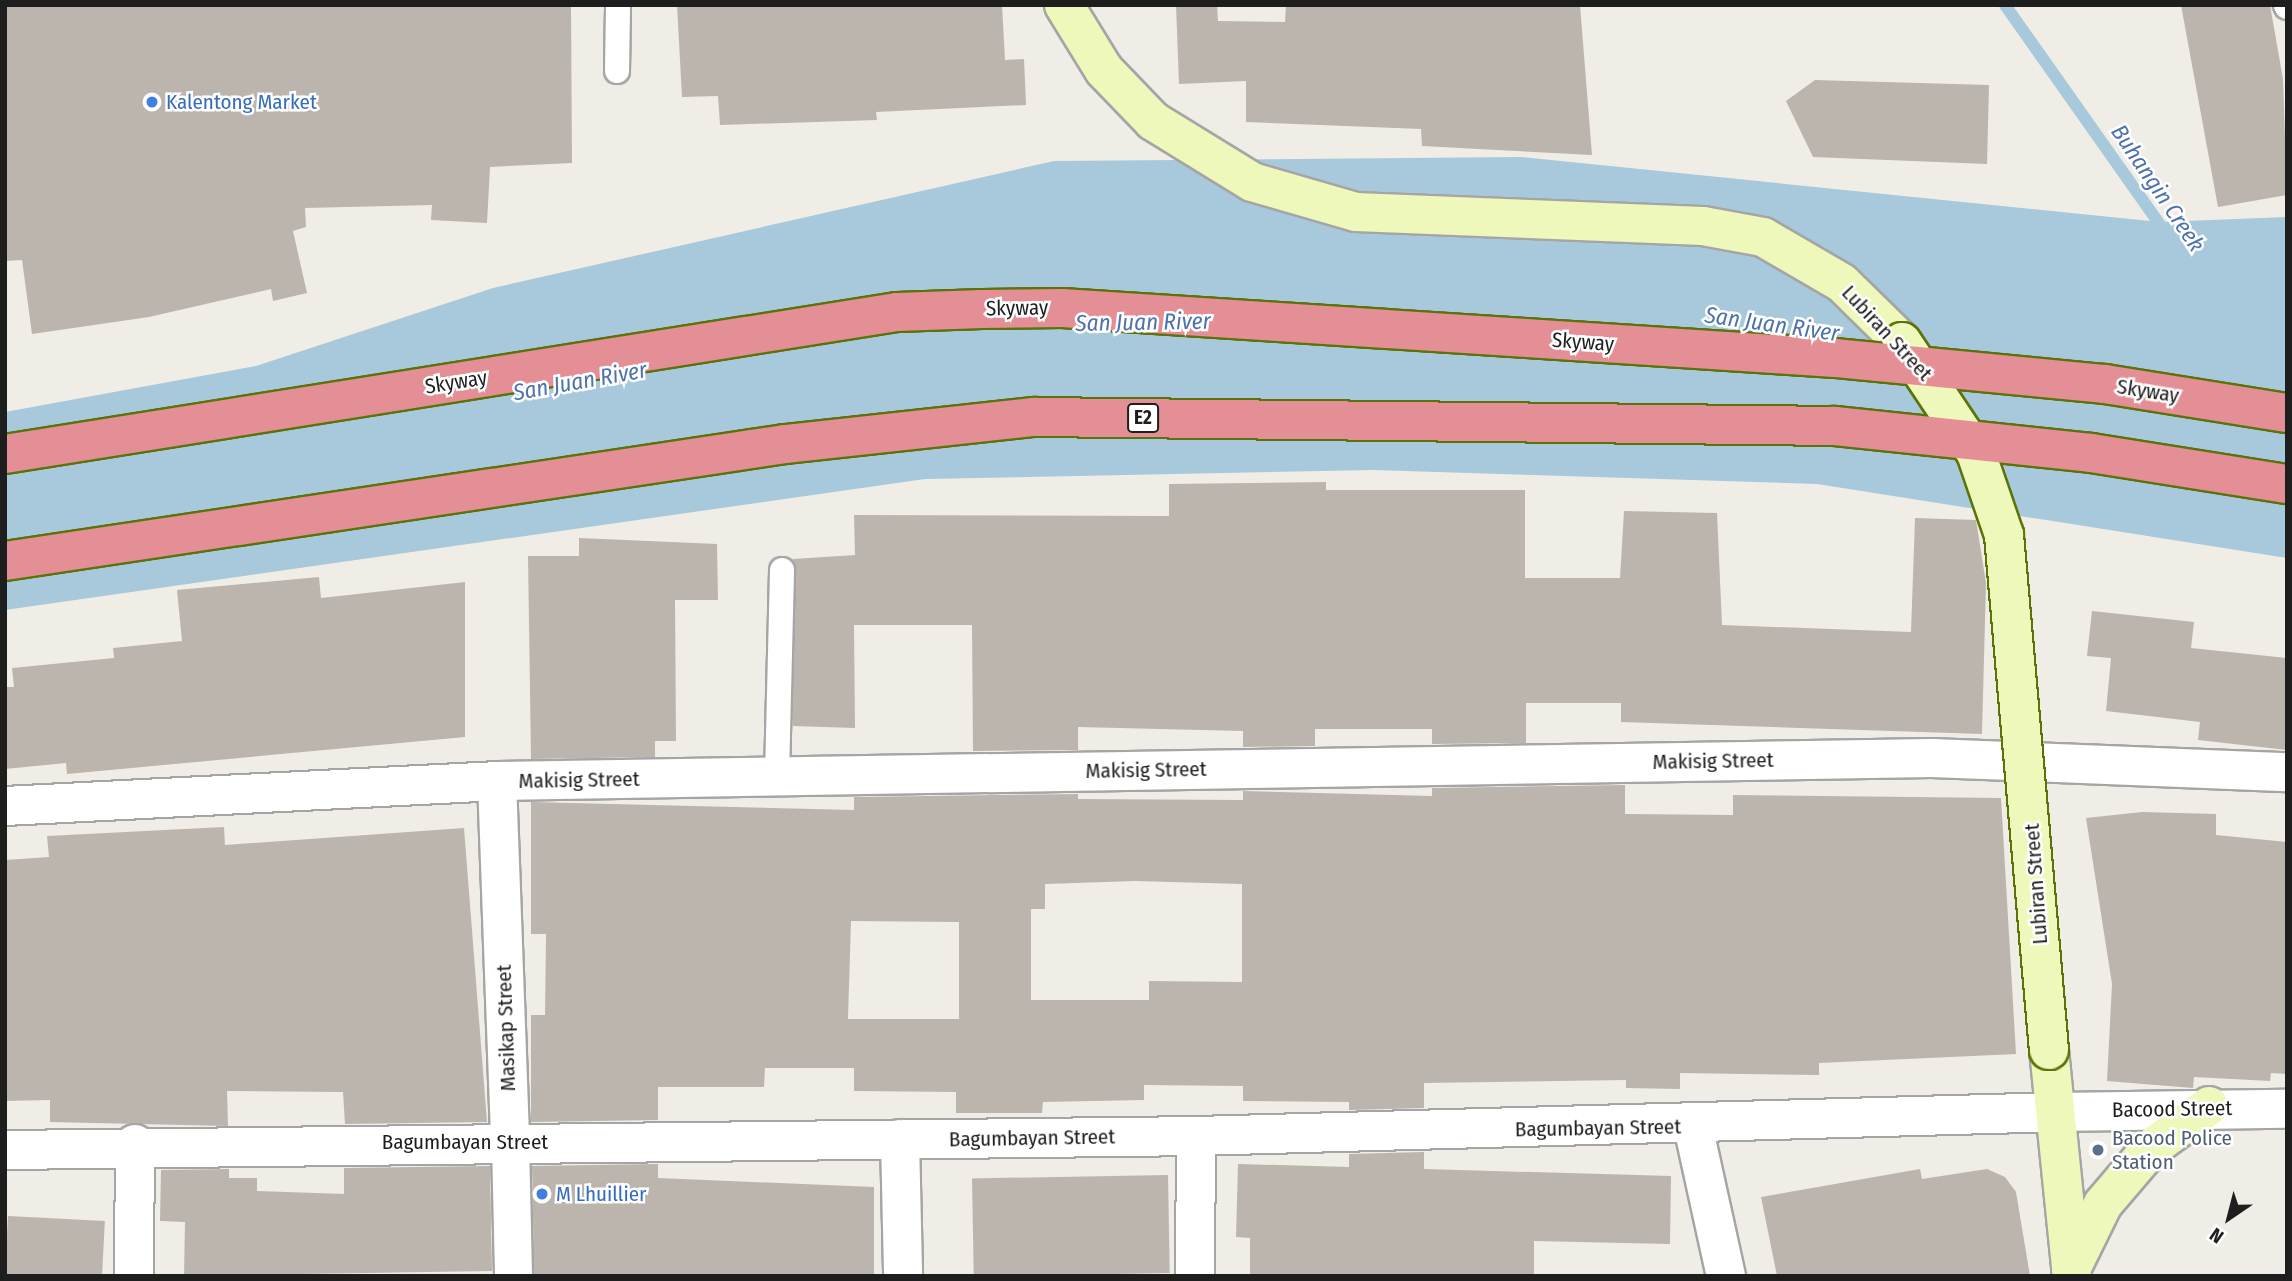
<!DOCTYPE html>
<html>
<head>
<meta charset="utf-8">
<style>
  body { margin:0 }
  #map { position:relative; width:2292px; height:1281px; overflow:hidden; background:#efede5; font-family:"Fira Sans Condensed",sans-serif }
  div>[style] { position:absolute }
  [style*='--x'] { left:calc(var(--x)*1px); top:calc(var(--y)*1px); width:calc(var(--w)*1px); rotate:calc(var(--a)*1deg) }
  .water>* { inset:0; background:#a7c9db }
  .stream>* { height:12px; margin:-6px; padding:0 6px; transform-origin:6px; border-radius:6px; background:#a7c9db }
  .building>* { inset:0; background:#bcb5ae; transform-origin:0 0 }
  .roads { filter:drop-shadow(2px 0 #a5a5a5) drop-shadow(-2px 0 #a5a5a5) drop-shadow(0 2px #a5a5a5) drop-shadow(0 -2px #a5a5a5) }
  .service>* { height:24px; margin:-12px; padding:0 12px; transform-origin:12px; border-radius:12px; background:#fff }
  .pedestrian>* { height:37px; margin:-18.5px; padding:0 18.5px; transform-origin:18.5px; border-radius:18.5px; background:#fff }
  .minor>* { height:38px; margin:-19px; padding:0 19px; transform-origin:19px; border-radius:19px; background:#fff }
  .tertiary>* { height:38px; margin:-19px; padding:0 19px; transform-origin:19px; border-radius:19px; background:#fff }
  .secondary>* { height:38px; margin:-19px; padding:0 19px; transform-origin:19px; border-radius:19px; background:#edf8ba }
  .bridges { filter:drop-shadow(2px 0 #5b7308) drop-shadow(-2px 0 #5b7308) drop-shadow(0 2px #5b7308) drop-shadow(0 -2px #5b7308) }
  .secondary-bridge>* { height:38px; margin:-19px; padding:0 19px; transform-origin:19px; border-radius:19px; background:#edf8ba }
  .motorway-bridge>* { height:38px; margin:-19px; padding:0 19px; transform-origin:19px; border-radius:19px; background:#e48f95 }
  .dots>* { width:19px; height:19px; translate:-50% -50%; box-sizing:border-box; border:4px solid #fff; border-radius:50% }
  span { translate:-50% -50%; white-space:nowrap; text-align:center; line-height:1.15; -webkit-text-stroke:5px #fff; paint-order:stroke }
  .shield-label span { padding:2px 5px; background:#fff; border:2px solid; border-radius:5px; -webkit-text-stroke-width:0 }
  .shield-label { font-size:19px; color:#1e1e1e; font-weight:700 }
  .shop-label { font-size:21px; color:#366cbe }
  .left { translate:0 -50%; text-align:left }
  .street-label { font-size:21px; color:#1e1e1e }
  .service-label { font-size:21px; color:#4e5e75 }
  .water-label { font-size:23px; color:#4e72ab; font-style:italic }
  .frame { position:absolute; inset:0; border:7px solid #1e1e1e; pointer-events:none }
  .north { position:absolute; left:2194px; top:1183px; width:70px; height:70px; -webkit-text-stroke:5px #fff; paint-order:stroke; rotate:215deg; font-size:19px; font-weight:700; line-height:28px; text-align:center; color:#1e1e1e }
  .north::after { content:''; display:block; margin:auto; width:24px; height:32px; background:#1e1e1e; clip-path:polygon(50% 0,100% 100%,50% 72%,0 100%) }
</style>
</head>
<body>
<div id="map">
  <div class="water">
    <div style="clip-path:polygon(1521px 157px,2160px 222px,2287px 217px,2287px 558px,1817px 484px,1373px 470px,925px 479px,5px 610px,5px 412px,256px 366px,493px 288px,1054px 161px)"></div>
  </div>
  <div class="stream">
    <div style="--x:2005;--y:5;--w:283;--a:54.8"></div>
  </div>
  <div class="building">
    <div style="clip-path:polygon(5px 5px,571px 5px,572px 163px,490px 167px,487px 223px,431px 220px,432px 205px,305px 208px,306px 227px,293px 231px,307px 293px,273px 301px,271px 289px,149px 317px,32px 334px,22px 260px,5px 261px)"></div>
    <div style="clip-path:polygon(677px 5px,1002px 5px,1005px 60px,1024px 59px,1026px 105px,876px 112px,877px 120px,720px 125px,718px 96px,682px 97px)"></div>
    <div style="clip-path:polygon(1176px 5px,1217px 5px,1218px 21px,1285px 22px,1286px 5px,1580px 5px,1592px 155px,1422px 146px,1421px 129px,1246px 122px,1246px 81px,1179px 84px)"></div>
    <div style="clip-path:polygon(2181px 5px,2270px 5px,2283px 79px,2287px 195px,2218px 207px)"></div>
    <div style="clip-path:polygon(1815px 80px,1989px 85px,1987px 164px,1813px 157px,1786px 101px)"></div>
    <div style="clip-path:polygon(1326px 482px,1326px 490px,1525px 490px,1525px 578px,1620px 578px,1624px 511px,1717px 513px,1722px 625px,1911px 632px,1915px 518px,1976px 520px,1986px 583px,1982px 734px,1621px 722px,1621px 703px,1526px 703px,1526px 743px,1432px 744px,1432px 729px,1315px 729px,1315px 746px,1243px 747px,1243px 731px,1078px 727px,1078px 750px,973px 751px,972px 625px,854px 625px,855px 728px,793px 726px,793px 559px,855px 555px,854px 515px,1169px 516px,1169px 484px)"></div>
    <div style="clip-path:polygon(579px 538px,717px 544px,718px 600px,675px 600px,676px 741px,655px 741px,655px 757px,531px 759px,528px 556px,579px 556px)"></div>
    <div style="clip-path:polygon(319px 577px,321px 598px,465px 582px,465px 737px,67px 774px,66px 763px,5px 769px,5px 687px,14px 687px,12px 668px,114px 658px,113px 648px,182px 641px,177px 590px)"></div>
    <div style="clip-path:polygon(2092px 611px,2194px 622px,2191px 648px,2287px 658px,2287px 750px,2198px 740px,2200px 722px,2106px 711px,2111px 658px,2087px 656px)"></div>
    <div style="clip-path:polygon(evenodd,1625px 785px,1625px 814px,1733px 815px,1733px 795px,2001px 798px,2016px 1054px,1819px 1063px,1819px 1075px,1680px 1073px,1680px 1089px,1626px 1088px,1626px 1080px,1424px 1083px,1424px 1108px,1349px 1110px,1349px 1102px,1243px 1101px,1243px 1086px,1144px 1085px,1144px 1100px,1043px 1102px,1042px 1113px,956px 1113px,956px 1092px,854px 1091px,854px 1068px,765px 1068px,764px 1087px,658px 1087px,658px 1120px,531px 1122px,531px 1015px,545px 1015px,546px 934px,531px 934px,531px 802px,854px 810px,854px 797px,1078px 794px,1078px 799px,1243px 800px,1243px 791px,1432px 796px,1432px 788px,1625px 785px,1135px 881px,1242px 884px,1242px 982px,1149px 981px,1149px 1000px,1031px 1000px,1031px 909px,1045px 909px,1045px 884px,1135px 881px,1625px 785px,851px 921px,959px 922px,959px 1019px,848px 1019px,851px 921px)"></div>
    <div style="clip-path:polygon(2142px 812px,2216px 814px,2216px 835px,2287px 842px,2287px 1074px,2271px 1073px,2270px 1081px,2194px 1077px,2193px 1088px,2107px 1081px,2112px 984px,2086px 818px)"></div>
    <div style="clip-path:polygon(224px 827px,225px 845px,464px 828px,487px 1122px,345px 1124px,343px 1092px,227px 1091px,228px 1126px,50px 1122px,50px 1100px,5px 1101px,5px 860px,49px 857px,47px 836px)"></div>
    <div style="clip-path:polygon(1424px 1152px,1424px 1169px,1671px 1176px,1670px 1244px,1534px 1241px,1534px 1276px,1250px 1276px,1250px 1238px,1236px 1237px,1238px 1164px,1349px 1167px,1349px 1154px)"></div>
    <div style="clip-path:polygon(658px 1164px,658px 1178px,874px 1187px,874px 1276px,534px 1276px,532px 1166px)"></div>
    <div style="clip-path:polygon(490px 1166px,492px 1271px,184px 1276px,185px 1222px,160px 1221px,161px 1170px,229px 1169px,229px 1178px,257px 1178px,257px 1191px,344px 1194px,344px 1168px)"></div>
    <div style="clip-path:polygon(1920px 1169px,1922px 1179px,1987px 1169px,2005px 1177px,2016px 1192px,2030px 1276px,1777px 1276px,1761px 1197px)"></div>
    <div style="left:1168px;top:1175px;width:98px;height:196px;rotate:89deg"></div>
    <div style="left:8px;top:1216px;width:97px;height:60px;rotate:3deg"></div>
  </div>
  <div class="roads">
    <div class="service">
      <div style="--x:2286;--y:5;--w:2;--a:63"></div>
      <div style="--x:617;--y:71;--w:66;--a:-89.1"></div>
      <div style="--x:777;--y:776;--w:206;--a:-88.6"></div>
    </div>
    <div class="pedestrian">
      <div style="--x:510;--y:1142;--w:134;--a:88.7"></div>
    </div>
    <div class="minor">
      <div style="--x:497;--y:781;--w:361;--a:87.9"></div>
      <div style="--x:5;--y:806;--w:493;--a:-2.9"></div>
      <div style="--x:497;--y:781;--w:1435;--a:-0.92"></div>
      <div style="--x:1932;--y:758;--w:355;--a:2.3"></div>
      <div style="--x:2058;--y:1112;--w:229;--a:-0.8"></div>
      <div style="--x:1693;--y:1126;--w:154;--a:77.6"></div>
      <div style="--x:900;--y:1139;--w:137;--a:88.7"></div>
      <div style="--x:134;--y:1276;--w:132;--a:-89.6"></div>
      <div style="--x:1195;--y:1276;--w:140;--a:-89.6"></div>
    </div>
    <div class="tertiary">
      <div style="--x:5;--y:1150;--w:1191;--a:-0.67"></div>
      <div style="--x:1196;--y:1136;--w:862;--a:-1.59"></div>
    </div>
    <div class="secondary">
      <div style="--x:1064;--y:5;--w:76;--a:58.4"></div>
      <div style="--x:1104;--y:70;--w:71;--a:46.1"></div>
      <div style="--x:1153;--y:121;--w:116;--a:31.6"></div>
      <div style="--x:1252;--y:182;--w:108;--a:16.1"></div>
      <div style="--x:1356;--y:212;--w:347;--a:2.3"></div>
      <div style="--x:1703;--y:226;--w:61;--a:10.4"></div>
      <div style="--x:1763;--y:237;--w:91;--a:30.2"></div>
      <div style="--x:1842;--y:283;--w:84;--a:44.5"></div>
      <div style="--x:2049;--y:1050;--w:227;--a:84.2"></div>
      <div style="--x:2071;--y:1269;--w:72;--a:-63.8"></div>
      <div style="--x:2103;--y:1204;--w:72;--a:-49.5"></div>
      <div style="--x:2150;--y:1149;--w:73;--a:-36.1"></div>
    </div>
  </div>
  <div class="bridges">
    <div class="secondary-bridge">
      <div style="--x:1902;--y:342;--w:133;--a:56.3"></div>
      <div style="--x:1976;--y:453;--w:87;--a:71.1"></div>
      <div style="--x:2004;--y:535;--w:517;--a:85.01"></div>
    </div>
    <div class="motorway-bridge">
      <div style="--x:5;--y:454;--w:903;--a:-9.05"></div>
      <div style="--x:897;--y:312;--w:85;--a:-2"></div>
      <div style="--x:982;--y:309;--w:80;--a:-0.7"></div>
      <div style="--x:1062;--y:308;--w:775;--a:3.7"></div>
      <div style="--x:1835;--y:358;--w:271;--a:5.5"></div>
      <div style="--x:2105;--y:384;--w:184;--a:9.1"></div>
      <div style="--x:5;--y:561;--w:789;--a:-8.53"></div>
      <div style="--x:785;--y:444;--w:250;--a:-6.2"></div>
      <div style="--x:1034;--y:417;--w:801;--a:0.64"></div>
      <div style="--x:1835;--y:426;--w:257;--a:6"></div>
      <div style="--x:2091;--y:453;--w:198;--a:9"></div>
    </div>
  </div>
  <div class="dots">
    <div style="left:152px;top:102px;background:#3f7fe0"></div>
    <div style="left:2098px;top:1150px;background:#5c6f8a"></div>
    <div style="left:542px;top:1194px;background:#3f7fe0"></div>
  </div>
  <div class="shield-label">
    <span style="left:1143px;top:418px">E2</span>
  </div>
  <div class="shop-label">
    <span class="left" style="left:166px;top:102px">Kalentong Market</span>
    <span class="left" style="left:556px;top:1194px">M Lhuillier</span>
  </div>
  <div class="street-label">
    <span style="left:1017px;top:308px;rotate:-1deg">Skyway</span>
    <span style="left:1887px;top:333px;rotate:47deg">Lubiran Street</span>
    <span style="left:1583px;top:342px;rotate:4deg">Skyway</span>
    <span style="left:456px;top:382px;rotate:-9deg">Skyway</span>
    <span style="left:2148px;top:391px;rotate:9deg">Skyway</span>
    <span style="left:1713px;top:761px;rotate:-1deg">Makisig Street</span>
    <span style="left:1146px;top:770px;rotate:-1deg">Makisig Street</span>
    <span style="left:579px;top:780px;rotate:-1deg">Makisig Street</span>
    <span style="left:2036px;top:884px;rotate:-94deg">Lubiran Street</span>
    <span style="left:506px;top:1028px;rotate:-92deg">Masikap Street</span>
    <span style="left:2172px;top:1109px;rotate:-1deg">Bacood Street</span>
    <span style="left:1598px;top:1128px;rotate:-1deg">Bagumbayan Street</span>
    <span style="left:1032px;top:1138px;rotate:-1deg">Bagumbayan Street</span>
    <span style="left:465px;top:1142px">Bagumbayan Street</span>
  </div>
  <div class="service-label">
    <span class="left" style="left:2112px;top:1150px">Bacood Police<br>Station</span>
  </div>
  <div class="water-label">
    <span style="left:2158px;top:188px;rotate:56deg">Buhangin Creek</span>
    <span style="left:1143px;top:322px;rotate:-1deg">San Juan River</span>
    <span style="left:1772px;top:324px;rotate:8deg">San Juan River</span>
    <span style="left:580px;top:381px;rotate:-10deg">San Juan River</span>
  </div>
  <div class="frame"></div>
  <div class="north">N</div>
</div>
</body>
</html>
